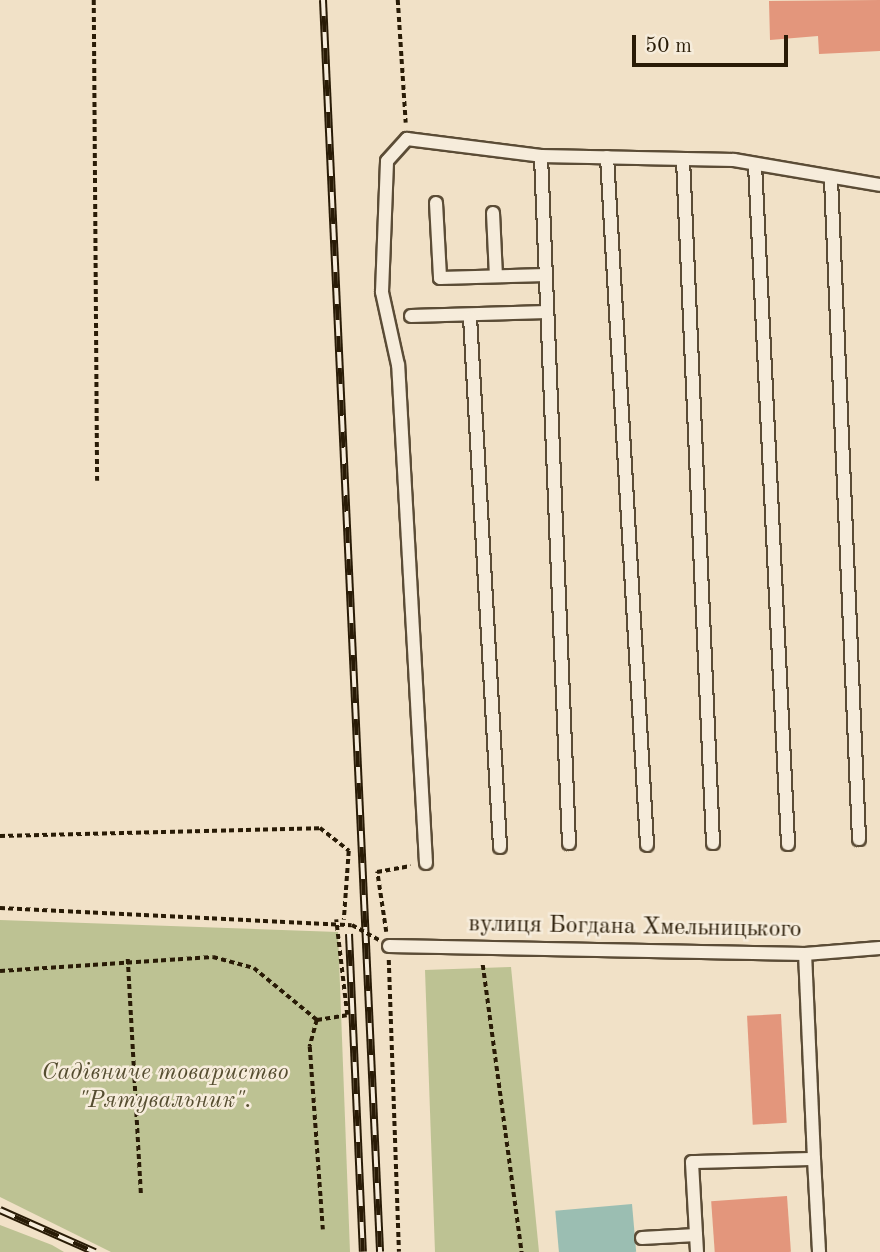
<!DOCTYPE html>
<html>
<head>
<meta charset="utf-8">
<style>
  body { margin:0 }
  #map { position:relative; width:880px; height:1252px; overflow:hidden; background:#f1e1c7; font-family:"Old Standard TT",serif }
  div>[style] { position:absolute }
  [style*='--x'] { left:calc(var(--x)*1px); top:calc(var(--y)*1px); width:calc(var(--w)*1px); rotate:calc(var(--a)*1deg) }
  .green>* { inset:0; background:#bdc293 }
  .water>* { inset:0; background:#9bbeb2; transform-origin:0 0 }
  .building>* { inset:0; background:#e3967c; transform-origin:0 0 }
  .path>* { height:3.5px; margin-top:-1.75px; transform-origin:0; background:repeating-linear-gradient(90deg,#291b06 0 5px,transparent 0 8.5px) }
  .roads { filter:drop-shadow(2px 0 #5b4c36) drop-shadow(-2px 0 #5b4c36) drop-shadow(0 2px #5b4c36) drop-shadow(0 -2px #5b4c36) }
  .lane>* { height:12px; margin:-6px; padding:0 6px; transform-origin:6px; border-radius:6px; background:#f6ecdb }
  .rail>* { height:8px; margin-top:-4px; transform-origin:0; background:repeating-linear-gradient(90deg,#f6ecdb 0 16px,#291b06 0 32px); box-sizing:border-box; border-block:2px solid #291b06 }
  .path-bridge>* { height:3.5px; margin-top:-1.75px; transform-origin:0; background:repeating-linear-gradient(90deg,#291b06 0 5px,transparent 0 8.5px) }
  span { translate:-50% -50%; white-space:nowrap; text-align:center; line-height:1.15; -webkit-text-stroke:5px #f6ecdb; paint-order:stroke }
  .street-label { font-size:24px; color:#291b06 }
  .park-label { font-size:24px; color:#554d30; font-style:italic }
  .scale { position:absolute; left:632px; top:35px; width:156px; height:32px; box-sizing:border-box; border:4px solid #291b06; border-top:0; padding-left:9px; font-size:21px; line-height:24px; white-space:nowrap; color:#291b06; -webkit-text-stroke:5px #f6ecdb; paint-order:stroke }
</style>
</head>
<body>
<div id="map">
  <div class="green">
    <div style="clip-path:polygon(0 920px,338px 932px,350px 1252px,111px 1252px,0 1197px)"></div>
    <div style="clip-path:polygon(511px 967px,539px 1252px,435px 1252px,425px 970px)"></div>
    <div style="clip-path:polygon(0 1225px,52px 1245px,64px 1252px,0 1252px)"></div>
  </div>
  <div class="water">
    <div style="left:632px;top:1204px;width:48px;height:77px;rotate:85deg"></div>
  </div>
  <div class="building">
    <div style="clip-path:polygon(880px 0,880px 51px,819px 54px,818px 36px,770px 40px,769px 1px)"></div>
    <div style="left:781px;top:1014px;width:109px;height:34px;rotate:87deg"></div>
    <div style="left:787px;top:1196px;width:56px;height:76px;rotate:86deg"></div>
  </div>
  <div class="path">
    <div style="--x:94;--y:0;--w:481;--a:89.6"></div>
    <div style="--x:398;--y:0;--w:123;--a:86.3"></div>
    <div style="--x:0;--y:836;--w:320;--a:-1.4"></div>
    <div style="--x:320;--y:828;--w:37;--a:38"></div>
    <div style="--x:349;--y:851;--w:69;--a:94.1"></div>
    <div style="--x:0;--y:908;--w:352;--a:2.8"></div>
    <div style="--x:386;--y:932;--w:61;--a:-98.5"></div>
    <div style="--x:377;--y:872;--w:34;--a:-10"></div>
    <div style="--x:128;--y:959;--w:236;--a:86.8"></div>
    <div style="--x:389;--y:960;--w:292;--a:88"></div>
    <div style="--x:483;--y:965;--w:290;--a:82.3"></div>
    <div style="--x:0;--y:971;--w:213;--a:-3.8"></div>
    <div style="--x:213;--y:957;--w:42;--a:15"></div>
    <div style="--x:254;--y:968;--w:82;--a:39.5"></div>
    <div style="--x:317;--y:1020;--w:30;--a:-9"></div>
    <div style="--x:347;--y:1015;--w:96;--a:-96.6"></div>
    <div style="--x:317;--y:1020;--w:28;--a:105"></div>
    <div style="--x:310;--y:1047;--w:183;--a:85.9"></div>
  </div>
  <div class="roads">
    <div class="lane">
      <div style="--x:541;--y:156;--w:688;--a:87.67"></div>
      <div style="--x:607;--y:157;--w:689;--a:86.67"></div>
      <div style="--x:683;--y:159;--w:685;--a:87.49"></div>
      <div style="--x:755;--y:164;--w:681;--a:87.22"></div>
      <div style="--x:831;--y:179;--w:661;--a:87.57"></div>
      <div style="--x:436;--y:203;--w:75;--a:86.9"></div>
      <div style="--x:440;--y:278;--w:106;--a:-1.6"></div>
      <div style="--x:493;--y:213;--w:63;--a:87.3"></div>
      <div style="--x:411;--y:316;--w:136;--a:-1.7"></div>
      <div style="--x:470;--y:317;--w:531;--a:86.76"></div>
      <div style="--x:426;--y:863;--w:499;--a:-93.2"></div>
      <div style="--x:398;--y:365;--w:75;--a:-102.4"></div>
      <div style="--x:382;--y:292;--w:131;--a:-87.8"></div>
      <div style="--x:387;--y:161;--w:30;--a:-48"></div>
      <div style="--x:407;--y:139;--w:135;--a:7.2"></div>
      <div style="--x:541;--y:156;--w:193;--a:1.2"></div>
      <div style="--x:734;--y:160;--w:148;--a:9.7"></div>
      <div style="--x:389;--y:946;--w:416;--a:1.1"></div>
      <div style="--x:805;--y:954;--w:75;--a:-4.6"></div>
      <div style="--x:814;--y:1159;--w:93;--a:86.9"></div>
      <div style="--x:642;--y:1238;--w:54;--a:-3.2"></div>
      <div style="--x:697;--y:1252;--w:90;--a:-93.2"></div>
      <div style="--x:692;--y:1162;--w:122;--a:-1.4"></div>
      <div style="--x:814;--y:1159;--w:205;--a:-92.5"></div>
    </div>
  </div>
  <div class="rail">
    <div style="--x:323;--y:0;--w:1253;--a:87.39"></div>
    <div style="--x:349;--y:934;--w:318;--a:87.5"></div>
    <div style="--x:0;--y:1210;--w:104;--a:23.9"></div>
  </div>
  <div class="path-bridge">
    <div style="--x:352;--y:925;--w:31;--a:29"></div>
  </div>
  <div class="street-label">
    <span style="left:635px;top:928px;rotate:1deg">вулиця Богдана Хмельницького</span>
  </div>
  <div class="park-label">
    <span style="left:165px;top:1088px">Садівниче товариство<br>"Рятувальник".</span>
  </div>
  <div class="scale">50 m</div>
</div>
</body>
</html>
